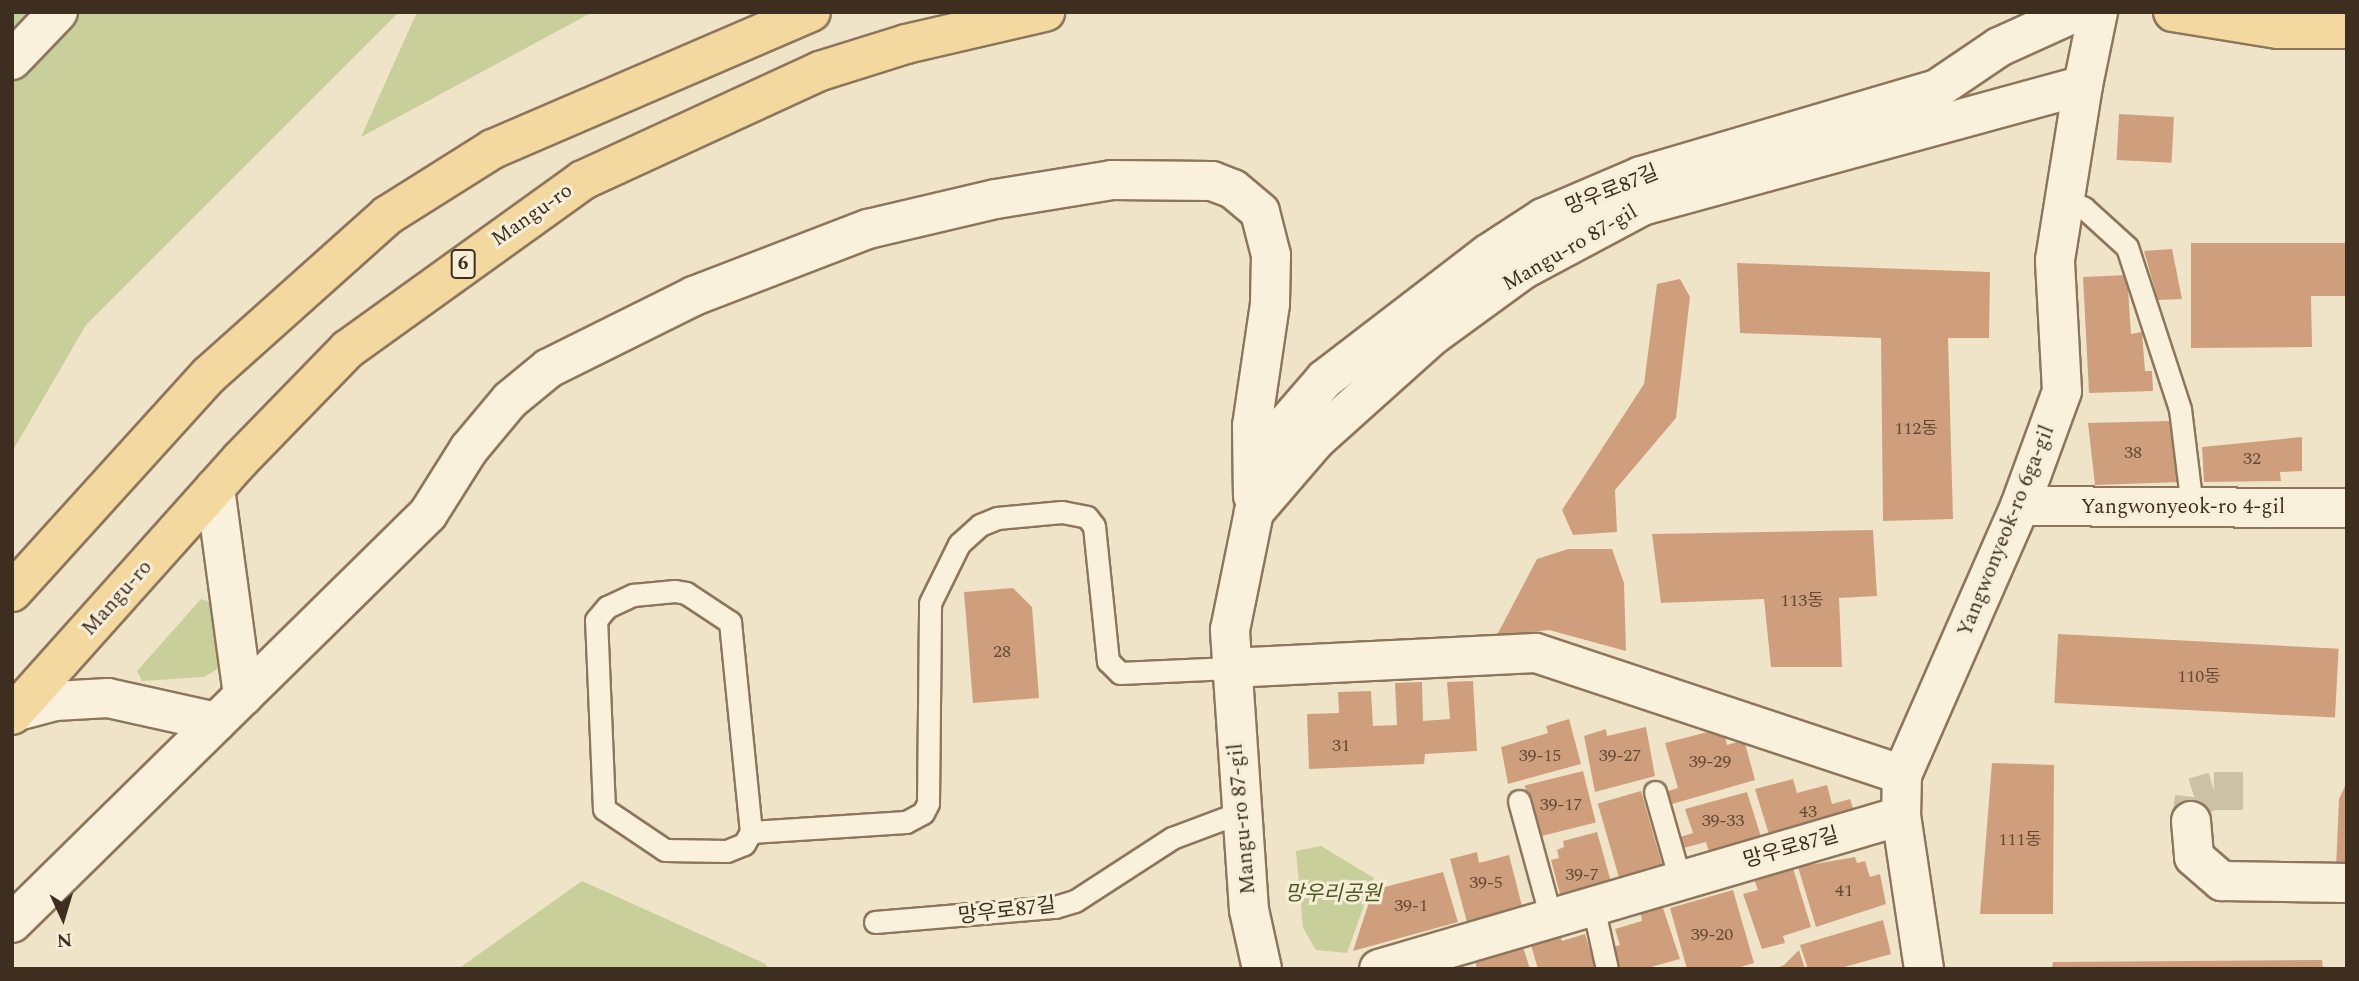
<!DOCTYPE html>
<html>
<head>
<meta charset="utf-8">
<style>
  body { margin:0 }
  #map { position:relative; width:2359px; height:981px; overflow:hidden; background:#f0e4c8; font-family:Spectral,"Noto Sans KR",serif }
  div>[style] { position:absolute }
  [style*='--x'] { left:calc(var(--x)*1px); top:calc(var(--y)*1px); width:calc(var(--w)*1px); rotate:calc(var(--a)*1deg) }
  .green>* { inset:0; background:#c9cf9b }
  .building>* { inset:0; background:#cf9f7d; transform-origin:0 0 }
  .street-tunnel>* { height:38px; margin-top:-19px; transform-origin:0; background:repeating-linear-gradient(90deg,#ccc0a6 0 38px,transparent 0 57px) }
  .roads { filter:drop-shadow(2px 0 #8d765c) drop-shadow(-2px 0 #8d765c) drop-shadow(0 2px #8d765c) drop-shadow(0 -2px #8d765c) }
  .lane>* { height:21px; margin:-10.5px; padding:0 10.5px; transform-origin:10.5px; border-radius:10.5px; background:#faf1dc }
  .street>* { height:38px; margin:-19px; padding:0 19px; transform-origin:19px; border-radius:19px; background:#faf1dc }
  .secondary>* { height:38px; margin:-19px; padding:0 19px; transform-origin:19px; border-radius:19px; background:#faf1dc }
  .primary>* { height:38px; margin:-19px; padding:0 19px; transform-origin:19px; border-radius:19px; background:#f3d9a0 }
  span { translate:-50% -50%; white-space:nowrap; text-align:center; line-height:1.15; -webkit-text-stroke:6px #f7eed8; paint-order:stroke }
  .number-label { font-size:18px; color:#624a37 }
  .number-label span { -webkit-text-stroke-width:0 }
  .shield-label span { padding:2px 5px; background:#f7eed8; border:2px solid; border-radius:5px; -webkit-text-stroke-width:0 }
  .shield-label { font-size:19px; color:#3d2e20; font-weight:700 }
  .street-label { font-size:21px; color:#3d2e20 }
  .park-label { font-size:21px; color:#4d5a26; font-style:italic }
  .frame { position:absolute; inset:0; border:14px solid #3d2e20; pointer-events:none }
  .north { position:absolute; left:28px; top:883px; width:70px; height:70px; -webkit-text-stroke:5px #f7eed8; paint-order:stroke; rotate:176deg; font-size:19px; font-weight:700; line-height:28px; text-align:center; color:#3d2e20 }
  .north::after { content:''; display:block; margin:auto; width:24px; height:32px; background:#3d2e20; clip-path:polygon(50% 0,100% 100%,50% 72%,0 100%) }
</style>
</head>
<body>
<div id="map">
  <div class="green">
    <div style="clip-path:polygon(12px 12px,399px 12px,86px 325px,12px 452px)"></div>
    <div style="clip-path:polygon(417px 12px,593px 12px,361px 137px)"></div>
    <div style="clip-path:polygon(201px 599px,213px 603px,219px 668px,204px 677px,142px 681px,137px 671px)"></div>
    <div style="clip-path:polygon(1321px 846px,1374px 878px,1347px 953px,1316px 950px,1303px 928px,1296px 851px)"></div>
    <div style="clip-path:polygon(582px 881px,766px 964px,768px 969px,458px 969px)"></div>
  </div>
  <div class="building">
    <div style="left:2119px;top:114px;width:55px;height:46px;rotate:3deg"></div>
    <div style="clip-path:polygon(2191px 243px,2347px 243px,2347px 296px,2311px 296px,2312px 347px,2191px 348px)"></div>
    <div style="clip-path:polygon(2172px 249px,2182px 299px,2158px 300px,2144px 251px)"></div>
    <div style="clip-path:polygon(1737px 263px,1990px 272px,1989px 338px,1948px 338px,1953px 519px,1883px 521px,1881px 338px,1740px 333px)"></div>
    <div style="clip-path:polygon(2127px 275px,2131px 334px,2142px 332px,2145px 371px,2152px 371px,2153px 391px,2089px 393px,2083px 277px)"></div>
    <div style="clip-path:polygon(1680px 279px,1690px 297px,1676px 418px,1615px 490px,1617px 532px,1573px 535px,1562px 510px,1644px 384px,1657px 284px)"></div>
    <div style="clip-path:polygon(2169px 421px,2181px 482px,2095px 485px,2088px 423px)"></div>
    <div style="clip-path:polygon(2302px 437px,2302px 471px,2280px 472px,2281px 481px,2204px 482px,2202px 447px)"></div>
    <div style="clip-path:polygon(1873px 530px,1877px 596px,1839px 598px,1842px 667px,1771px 667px,1764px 599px,1661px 603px,1652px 534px)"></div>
    <div style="clip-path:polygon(1568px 549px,1612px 549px,1624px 583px,1626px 651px,1549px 630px,1497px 635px,1537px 559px)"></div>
    <div style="clip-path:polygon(1013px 588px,1032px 607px,1039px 698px,973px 703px,964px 592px)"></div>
    <div style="left:2058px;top:634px;width:281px;height:69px;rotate:3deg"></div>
    <div style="clip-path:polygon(1473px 681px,1477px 751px,1425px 754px,1424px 764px,1309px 769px,1307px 714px,1339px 713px,1338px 692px,1371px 691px,1373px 726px,1397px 725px,1395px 683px,1422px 682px,1423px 721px,1450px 719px,1447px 682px)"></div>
    <div style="clip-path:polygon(1569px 719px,1581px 764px,1508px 784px,1501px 747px,1548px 733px,1546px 726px)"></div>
    <div style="clip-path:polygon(1646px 727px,1655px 776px,1595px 792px,1584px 736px,1606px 729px,1607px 736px)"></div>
    <div style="clip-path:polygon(1723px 728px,1727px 745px,1744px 740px,1755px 780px,1672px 804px,1668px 791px,1678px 788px,1665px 743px)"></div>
    <div style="clip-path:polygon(1992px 763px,2054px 765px,2053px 914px,1980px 914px)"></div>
    <div style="left:1583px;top:771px;width:53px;height:60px;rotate:76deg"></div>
    <div style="clip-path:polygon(1793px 779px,1797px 793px,1827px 785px,1832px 804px,1850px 799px,1857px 820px,1771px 841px,1755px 789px)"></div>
    <div style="clip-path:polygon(2347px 782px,2347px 869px,2336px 869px,2339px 799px)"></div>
    <div style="left:1641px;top:791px;width:81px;height:45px;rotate:74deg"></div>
    <div style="clip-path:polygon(1747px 792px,1762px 840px,1710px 855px,1706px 842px,1680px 849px,1677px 838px,1693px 833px,1685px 809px)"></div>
    <div style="clip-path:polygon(1597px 832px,1613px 889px,1561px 898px,1551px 860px,1559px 858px,1557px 850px,1564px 847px,1563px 841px)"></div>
    <div style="clip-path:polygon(1477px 852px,1479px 863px,1509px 855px,1523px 910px,1468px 926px,1450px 859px)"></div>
    <div style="clip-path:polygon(1855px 857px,1857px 863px,1865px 861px,1870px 877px,1880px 874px,1886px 904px,1816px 927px,1798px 867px)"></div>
    <div style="clip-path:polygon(1792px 865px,1811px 927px,1783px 936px,1785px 943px,1762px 949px,1743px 894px,1758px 890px,1753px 877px)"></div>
    <div style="clip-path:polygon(1443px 872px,1458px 922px,1353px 951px,1373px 890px)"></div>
    <div style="clip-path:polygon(1733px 890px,1754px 963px,1734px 969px,1687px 969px,1670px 908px)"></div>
    <div style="clip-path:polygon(1663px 908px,1680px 959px,1644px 969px,1619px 969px,1612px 947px,1620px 945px,1615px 929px,1642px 921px,1641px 914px)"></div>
    <div style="clip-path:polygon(1883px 920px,1891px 954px,1837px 969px,1808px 969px,1800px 945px)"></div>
    <div style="clip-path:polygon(1559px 933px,1562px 941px,1585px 934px,1596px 969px,1538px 969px,1530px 942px)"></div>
    <div style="clip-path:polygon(1523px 947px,1530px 969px,1477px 969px,1475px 960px)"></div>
    <div style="clip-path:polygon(1799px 950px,1805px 969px,1774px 969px,1784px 965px)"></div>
    <div style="clip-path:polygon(2322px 960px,2323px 969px,2052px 969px,2053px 962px)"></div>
  </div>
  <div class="street-tunnel">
    <div style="--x:2191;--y:821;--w:24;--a:-83"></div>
    <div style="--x:2194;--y:797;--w:21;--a:-17"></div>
    <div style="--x:2214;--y:791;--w:29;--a:0"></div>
  </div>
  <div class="roads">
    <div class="lane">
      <div style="--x:2064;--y:199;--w:22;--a:24"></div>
      <div style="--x:2084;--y:208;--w:58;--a:42.2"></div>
      <div style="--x:2127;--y:247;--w:170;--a:71.9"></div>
      <div style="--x:2180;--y:409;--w:99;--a:83"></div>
      <div style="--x:1655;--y:792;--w:91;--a:74.1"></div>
      <div style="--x:1519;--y:801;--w:121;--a:74.7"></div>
      <div style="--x:751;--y:832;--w:14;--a:120"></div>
      <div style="--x:744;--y:844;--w:18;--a:158"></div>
      <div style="--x:727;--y:851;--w:62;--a:-179.1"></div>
      <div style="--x:665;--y:850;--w:73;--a:-146.1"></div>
      <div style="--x:604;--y:809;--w:189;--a:-92.4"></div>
      <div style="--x:596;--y:620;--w:17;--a:-50"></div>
      <div style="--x:607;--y:607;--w:29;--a:-25"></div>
      <div style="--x:633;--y:595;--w:42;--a:-5.4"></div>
      <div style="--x:675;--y:591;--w:11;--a:10"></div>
      <div style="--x:686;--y:593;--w:53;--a:33.4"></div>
      <div style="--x:730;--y:622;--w:211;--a:84.3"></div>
      <div style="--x:751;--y:832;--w:155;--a:-3.7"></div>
      <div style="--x:906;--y:822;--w:19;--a:-28"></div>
      <div style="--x:923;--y:813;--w:11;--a:-63"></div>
      <div style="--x:928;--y:803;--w:200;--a:-89.4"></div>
      <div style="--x:930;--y:603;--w:66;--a:-63.8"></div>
      <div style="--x:959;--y:544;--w:28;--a:-42"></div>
      <div style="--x:980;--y:525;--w:18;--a:-22"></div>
      <div style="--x:997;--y:518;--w:65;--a:-5.3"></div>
      <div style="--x:1062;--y:512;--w:25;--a:11"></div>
      <div style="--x:1087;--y:517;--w:11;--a:52"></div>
      <div style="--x:1094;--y:526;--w:136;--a:84.1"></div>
      <div style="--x:1108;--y:661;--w:17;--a:45"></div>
      <div style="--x:1120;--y:673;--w:110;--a:-2.6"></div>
      <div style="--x:1593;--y:906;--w:65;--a:77.5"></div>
      <div style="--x:875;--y:922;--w:181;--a:-4.8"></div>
      <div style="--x:1055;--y:907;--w:21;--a:-17"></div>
      <div style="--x:1075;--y:901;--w:116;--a:-33"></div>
      <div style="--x:1172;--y:838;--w:74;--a:-20.6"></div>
    </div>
    <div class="street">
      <div style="--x:12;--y:60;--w:66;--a:-46.2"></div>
      <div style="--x:215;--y:488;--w:210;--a:82.3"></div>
      <div style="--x:2020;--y:506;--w:327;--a:0.4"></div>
      <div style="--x:1230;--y:668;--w:306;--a:-2.8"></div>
      <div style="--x:1536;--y:653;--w:386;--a:18.4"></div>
      <div style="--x:14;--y:712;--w:42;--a:-15"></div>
      <div style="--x:55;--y:701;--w:53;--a:-3.2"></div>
      <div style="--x:108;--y:698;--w:111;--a:12.5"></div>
      <div style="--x:2191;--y:821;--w:36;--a:85"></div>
      <div style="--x:2194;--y:857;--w:37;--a:41"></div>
      <div style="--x:2222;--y:881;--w:125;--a:0.9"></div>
      <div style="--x:12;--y:923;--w:583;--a:-44.51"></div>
      <div style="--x:428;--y:514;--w:77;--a:-57.8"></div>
      <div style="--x:469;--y:449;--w:64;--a:-50.1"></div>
      <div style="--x:510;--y:400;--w:50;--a:-39.4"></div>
      <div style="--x:549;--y:368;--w:162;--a:-26.4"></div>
      <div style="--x:694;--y:296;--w:186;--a:-21.1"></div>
      <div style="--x:868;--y:229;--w:131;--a:-13.2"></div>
      <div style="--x:996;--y:199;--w:118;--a:-9.3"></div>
      <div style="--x:1112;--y:180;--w:100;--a:0.6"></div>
      <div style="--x:1212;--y:181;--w:22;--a:21"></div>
      <div style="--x:1233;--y:189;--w:35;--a:40"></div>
      <div style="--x:1260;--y:212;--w:44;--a:75.7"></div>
      <div style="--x:1271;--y:255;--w:49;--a:91.2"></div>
      <div style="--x:1270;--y:304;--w:123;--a:98.4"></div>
      <div style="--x:1252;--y:426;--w:70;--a:89.2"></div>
      <div style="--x:1379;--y:969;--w:544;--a:-16.34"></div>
      <div style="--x:1924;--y:969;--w:155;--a:-98.5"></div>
      <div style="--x:1901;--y:816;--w:41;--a:-88.6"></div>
      <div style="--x:1902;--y:775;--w:294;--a:-66.3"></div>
      <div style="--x:2020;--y:506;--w:122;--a:-69.9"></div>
      <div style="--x:2062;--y:391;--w:131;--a:-93.1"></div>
      <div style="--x:2055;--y:260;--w:177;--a:-80.9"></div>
    </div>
    <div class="secondary">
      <div style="--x:1256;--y:501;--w:49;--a:-74.5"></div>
      <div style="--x:1269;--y:454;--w:36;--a:-60"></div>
      <div style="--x:1287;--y:423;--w:58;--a:-49.2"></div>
      <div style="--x:1325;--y:379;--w:205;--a:-37.5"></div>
      <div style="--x:1488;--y:254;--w:66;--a:-33.2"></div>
      <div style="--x:1543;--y:218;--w:107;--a:-23.2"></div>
      <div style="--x:1641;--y:176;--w:309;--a:-16.4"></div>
      <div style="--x:1937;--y:89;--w:75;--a:-34.1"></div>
      <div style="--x:1999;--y:47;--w:85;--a:-24.4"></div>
      <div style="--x:1262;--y:969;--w:60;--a:-102.4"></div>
      <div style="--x:1249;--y:910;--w:281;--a:-93.9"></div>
      <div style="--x:1230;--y:630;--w:120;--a:-78.5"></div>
      <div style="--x:1254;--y:512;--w:95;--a:-49.3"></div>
      <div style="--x:1316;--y:440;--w:156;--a:-41.9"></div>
      <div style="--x:1432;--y:336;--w:114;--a:-36.1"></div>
      <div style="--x:1524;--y:269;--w:134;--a:-28.1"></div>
      <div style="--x:1642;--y:206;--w:457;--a:-15.3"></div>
      <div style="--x:2083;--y:85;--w:75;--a:-78.4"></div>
    </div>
    <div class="primary">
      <div style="--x:2173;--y:12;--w:106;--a:9.2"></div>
      <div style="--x:2278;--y:29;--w:69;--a:0"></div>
      <div style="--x:12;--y:592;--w:293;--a:-47.8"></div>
      <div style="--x:209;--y:375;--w:240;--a:-41.8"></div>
      <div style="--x:388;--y:215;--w:124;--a:-32.2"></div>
      <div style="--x:493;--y:149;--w:346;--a:-23.3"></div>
      <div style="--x:12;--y:715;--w:342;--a:-48.2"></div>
      <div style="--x:240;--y:460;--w:155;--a:-45.8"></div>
      <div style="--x:348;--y:349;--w:289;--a:-35.7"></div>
      <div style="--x:583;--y:180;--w:261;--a:-24.7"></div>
      <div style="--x:820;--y:71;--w:90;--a:-17.4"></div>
      <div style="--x:906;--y:44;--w:143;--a:-13"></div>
    </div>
  </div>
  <div class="number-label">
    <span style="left:1916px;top:429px">112동</span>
    <span style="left:2133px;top:453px">38</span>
    <span style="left:2252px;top:459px">32</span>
    <span style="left:1802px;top:601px">113동</span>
    <span style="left:1002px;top:652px">28</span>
    <span style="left:2199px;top:677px">110동</span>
    <span style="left:1341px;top:746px">31</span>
    <span style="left:1540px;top:756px">39-15</span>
    <span style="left:1620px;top:756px">39-27</span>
    <span style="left:1710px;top:762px">39-29</span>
    <span style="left:1561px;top:805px">39-17</span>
    <span style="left:1808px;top:812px">43</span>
    <span style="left:1723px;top:821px">39-33</span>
    <span style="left:2020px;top:840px">111동</span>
    <span style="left:1582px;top:875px">39-7</span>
    <span style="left:1486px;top:883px">39-5</span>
    <span style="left:1844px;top:891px">41</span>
    <span style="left:1411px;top:906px">39-1</span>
    <span style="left:1712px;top:935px">39-20</span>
  </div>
  <div class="shield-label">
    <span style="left:463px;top:264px">6</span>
  </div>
  <div class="street-label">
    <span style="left:1612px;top:190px;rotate:-22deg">망우로87길</span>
    <span style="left:532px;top:215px;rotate:-35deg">Mangu-ro</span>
    <span style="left:1570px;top:248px;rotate:-30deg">Mangu-ro 87-gil</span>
    <span style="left:2183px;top:507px">Yangwonyeok-ro 4-gil</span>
    <span style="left:2006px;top:531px;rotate:-68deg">Yangwonyeok-ro 6ga-gil</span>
    <span style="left:117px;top:598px;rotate:-48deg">Mangu-ro</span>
    <span style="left:1242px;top:819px;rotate:-95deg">Mangu-ro 87-gil</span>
    <span style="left:1791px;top:848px;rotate:-16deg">망우로87길</span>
    <span style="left:1007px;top:911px;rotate:-7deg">망우로87길</span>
  </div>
  <div class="park-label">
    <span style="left:1333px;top:894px">망우리공원</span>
  </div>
  <div class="frame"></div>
  <div class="north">N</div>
</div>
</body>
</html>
